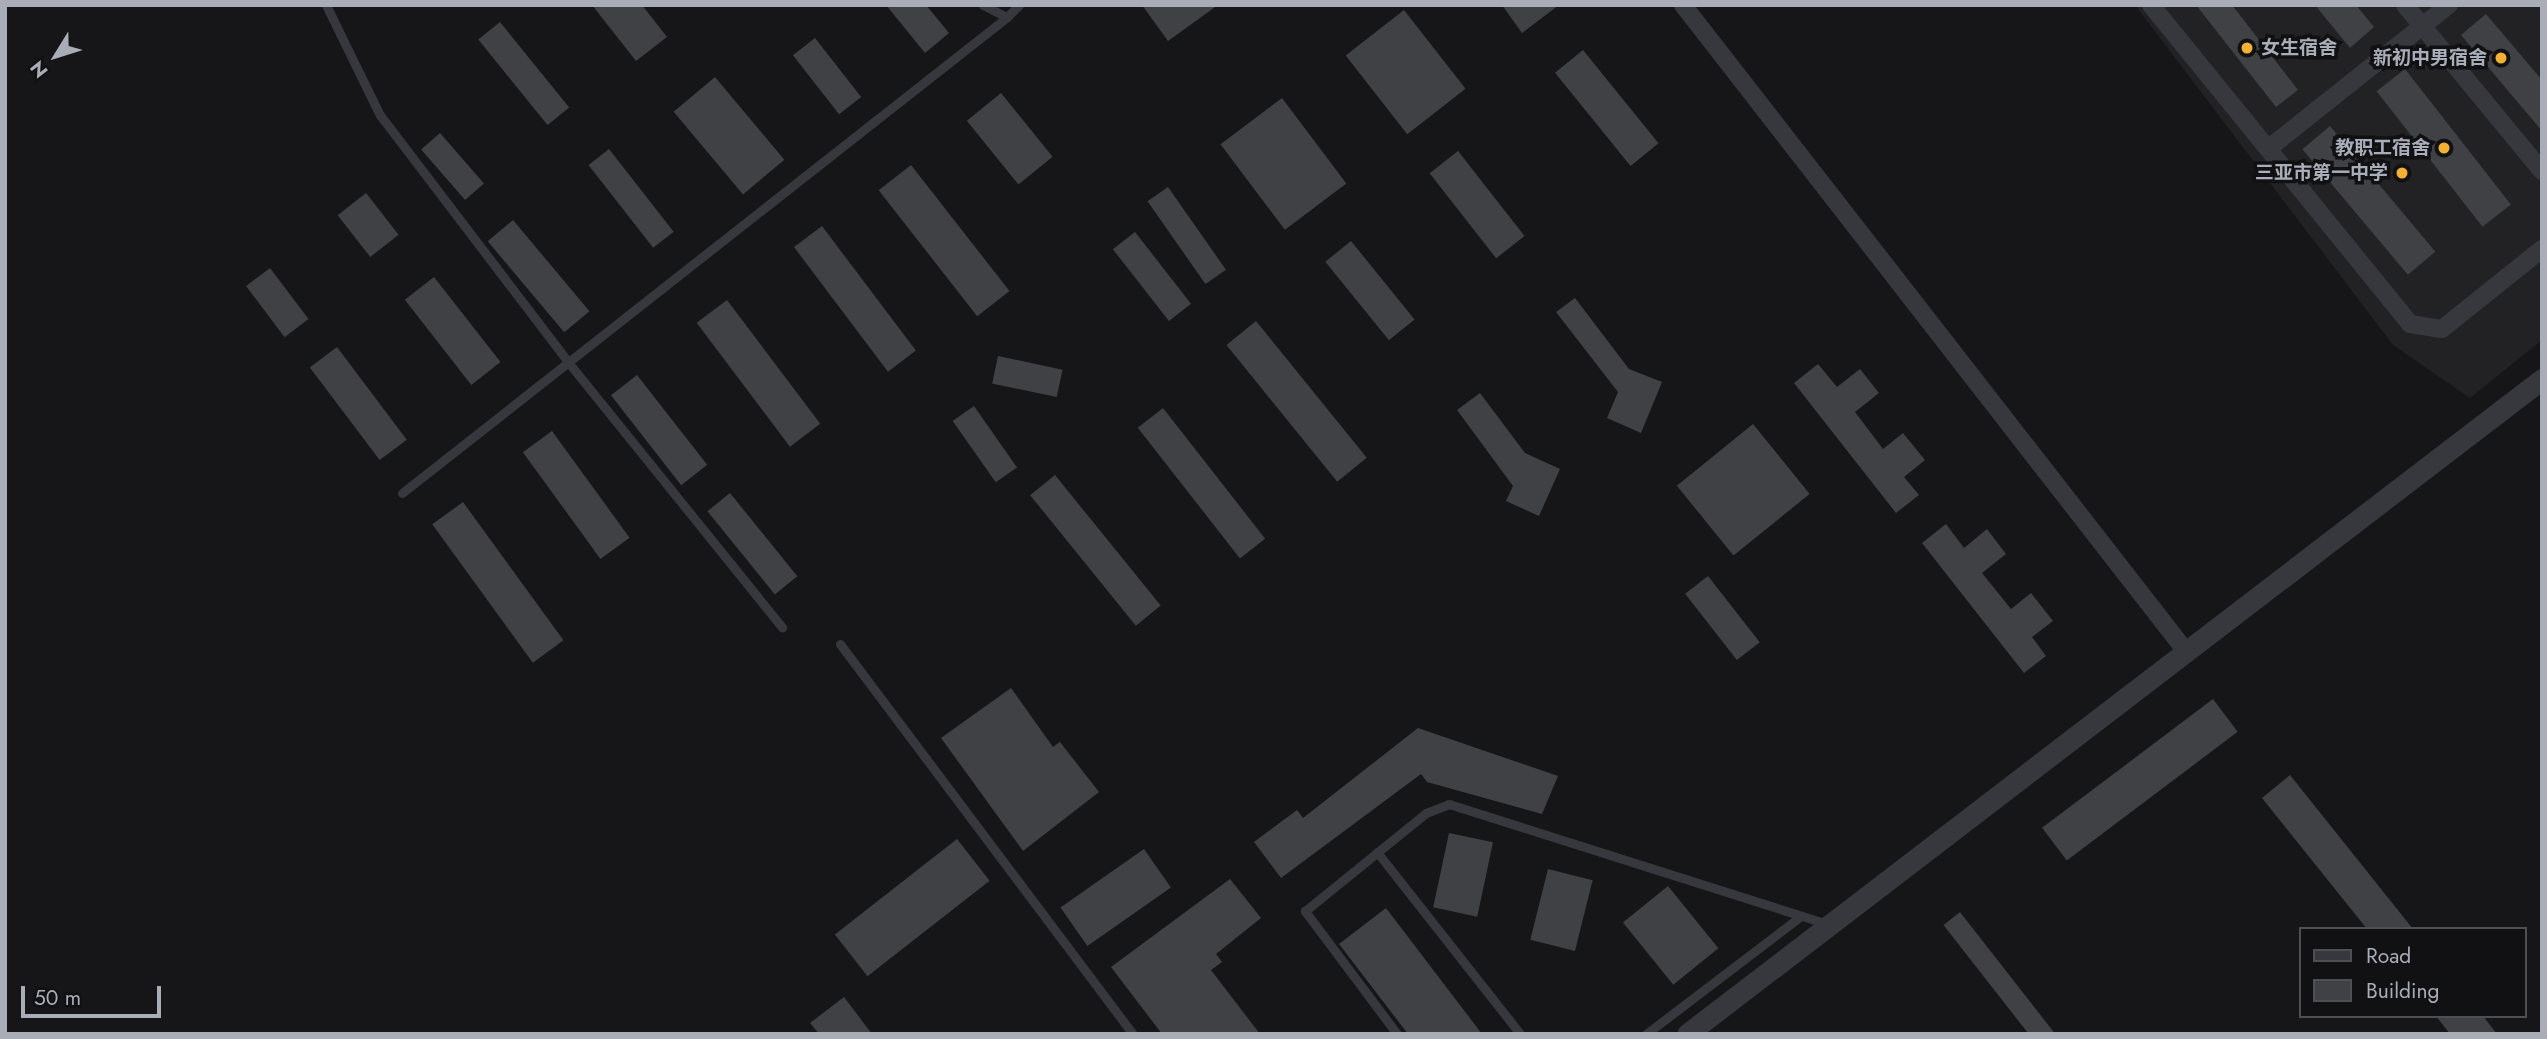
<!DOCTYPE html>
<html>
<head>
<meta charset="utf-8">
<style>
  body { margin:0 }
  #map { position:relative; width:2547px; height:1039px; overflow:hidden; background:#161618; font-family:Jost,"Noto Sans SC",sans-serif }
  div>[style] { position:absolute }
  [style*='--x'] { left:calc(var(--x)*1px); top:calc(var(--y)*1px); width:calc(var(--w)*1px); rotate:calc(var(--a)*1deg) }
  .built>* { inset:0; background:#222225 }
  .building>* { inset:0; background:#404145; transform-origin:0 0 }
  .service>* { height:9px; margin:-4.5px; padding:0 4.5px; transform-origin:4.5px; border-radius:4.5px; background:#37383d }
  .minor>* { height:18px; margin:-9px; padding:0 9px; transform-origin:9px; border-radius:9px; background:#37383d }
  .tertiary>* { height:21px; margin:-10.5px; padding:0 10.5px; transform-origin:10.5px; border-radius:10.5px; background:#37383d }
  .dots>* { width:19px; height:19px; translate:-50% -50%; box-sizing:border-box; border:4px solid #111113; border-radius:50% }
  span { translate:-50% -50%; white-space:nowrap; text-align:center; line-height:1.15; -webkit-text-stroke:7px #111113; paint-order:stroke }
  .poi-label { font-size:19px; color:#a8adb8; font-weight:700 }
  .left { translate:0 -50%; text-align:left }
  .right { translate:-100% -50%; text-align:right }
  .frame { position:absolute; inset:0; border:7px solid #a8adb8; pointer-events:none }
  .legend { position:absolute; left:2299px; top:927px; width:228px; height:91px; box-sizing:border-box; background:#111113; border:2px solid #4d4f55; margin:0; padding:9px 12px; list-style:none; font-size:21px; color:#a8adb8 }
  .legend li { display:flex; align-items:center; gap:14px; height:35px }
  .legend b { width:35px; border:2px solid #4d4f55 }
  .north { position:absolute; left:21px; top:21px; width:70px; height:70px; -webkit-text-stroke:5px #111113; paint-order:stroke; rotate:232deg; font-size:19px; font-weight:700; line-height:28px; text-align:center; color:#a8adb8 }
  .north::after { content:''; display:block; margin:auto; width:24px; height:32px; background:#a8adb8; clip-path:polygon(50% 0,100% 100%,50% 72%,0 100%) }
  .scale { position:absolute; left:21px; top:986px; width:140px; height:32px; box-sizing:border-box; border:4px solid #a8adb8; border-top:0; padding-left:9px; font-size:21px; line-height:24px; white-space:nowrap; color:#a8adb8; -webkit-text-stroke:5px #111113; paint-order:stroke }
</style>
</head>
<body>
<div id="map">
  <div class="built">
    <div style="clip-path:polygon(2135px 5px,2542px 5px,2542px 340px,2470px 398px,2393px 345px)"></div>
  </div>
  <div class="building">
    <div style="clip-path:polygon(592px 5px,642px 5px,667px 37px,636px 61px)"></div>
    <div style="clip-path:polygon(886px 5px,926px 5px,949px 33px,925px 53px)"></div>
    <div style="clip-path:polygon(1142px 5px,1218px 5px,1168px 41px)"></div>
    <div style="clip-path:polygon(1502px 5px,1559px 5px,1522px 33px)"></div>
    <div style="clip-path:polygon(2196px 5px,2232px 5px,2298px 90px,2276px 107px)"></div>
    <div style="clip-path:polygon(2315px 5px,2356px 5px,2374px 27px,2350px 48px)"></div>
    <div style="left:1404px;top:10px;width:100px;height:74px;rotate:52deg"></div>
    <div style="clip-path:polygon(2486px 14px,2542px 80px,2542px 131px,2461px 35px)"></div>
    <div style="left:500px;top:22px;width:110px;height:28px;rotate:51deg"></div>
    <div style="left:815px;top:38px;width:75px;height:28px;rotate:52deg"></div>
    <div style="left:1583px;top:50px;width:120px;height:36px;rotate:51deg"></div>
    <div style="left:2405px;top:69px;width:172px;height:36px;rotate:52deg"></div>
    <div style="left:715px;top:77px;width:108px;height:54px;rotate:50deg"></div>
    <div style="left:1001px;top:93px;width:82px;height:44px;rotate:51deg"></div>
    <div style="left:1282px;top:98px;width:107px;height:77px;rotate:53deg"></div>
    <div style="left:2330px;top:126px;width:164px;height:36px;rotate:50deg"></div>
    <div style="left:440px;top:133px;width:67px;height:25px;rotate:49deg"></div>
    <div style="left:609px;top:149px;width:105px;height:26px;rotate:52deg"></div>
    <div style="left:1458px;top:151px;width:108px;height:36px;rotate:52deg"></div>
    <div style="left:911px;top:165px;width:160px;height:41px;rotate:52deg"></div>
    <div style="left:1168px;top:187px;width:101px;height:25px;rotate:55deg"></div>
    <div style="left:366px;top:193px;width:53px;height:36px;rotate:52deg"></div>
    <div style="left:513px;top:220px;width:119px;height:33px;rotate:50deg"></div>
    <div style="left:822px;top:226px;width:156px;height:35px;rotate:53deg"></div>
    <div style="left:1135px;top:232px;width:91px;height:28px;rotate:52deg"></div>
    <div style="left:1351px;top:241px;width:101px;height:33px;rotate:51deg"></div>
    <div style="left:270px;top:268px;width:64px;height:30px;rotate:53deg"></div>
    <div style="left:434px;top:277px;width:108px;height:37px;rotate:52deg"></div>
    <div style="clip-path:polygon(1575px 298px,1629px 369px,1662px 382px,1641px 433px,1607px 418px,1618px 392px,1556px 312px)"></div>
    <div style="left:727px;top:300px;width:155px;height:38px;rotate:53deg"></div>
    <div style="left:1256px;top:321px;width:176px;height:38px;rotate:51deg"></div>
    <div style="left:337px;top:347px;width:116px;height:34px;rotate:53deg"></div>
    <div style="left:998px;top:356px;width:66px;height:28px;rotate:12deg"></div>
    <div style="clip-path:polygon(1818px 364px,1837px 387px,1860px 369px,1879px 393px,1855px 412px,1883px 449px,1903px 433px,1925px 460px,1904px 477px,1919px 495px,1896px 513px,1794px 383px)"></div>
    <div style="left:637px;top:375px;width:114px;height:33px;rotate:52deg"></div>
    <div style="clip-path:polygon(1480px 393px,1525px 453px,1560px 469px,1539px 516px,1506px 501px,1513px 486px,1457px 410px)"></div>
    <div style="left:974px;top:406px;width:75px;height:26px;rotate:55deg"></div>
    <div style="left:1163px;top:408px;width:166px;height:32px;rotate:52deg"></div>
    <div style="left:1753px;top:424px;width:90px;height:98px;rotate:51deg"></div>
    <div style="left:552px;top:431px;width:132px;height:36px;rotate:54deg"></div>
    <div style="left:1055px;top:475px;width:168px;height:32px;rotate:51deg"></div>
    <div style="left:730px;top:493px;width:107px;height:29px;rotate:51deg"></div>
    <div style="left:463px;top:502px;width:171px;height:38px;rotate:54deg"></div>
    <div style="clip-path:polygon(1946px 524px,1964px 548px,1987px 529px,2006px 554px,1982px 573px,2011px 609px,2031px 593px,2053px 621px,2032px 637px,2046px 656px,2024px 673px,1922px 543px)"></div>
    <div style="left:1708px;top:576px;width:84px;height:29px;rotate:52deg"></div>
    <div style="clip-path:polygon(1011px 688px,1053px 747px,1060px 742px,1099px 792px,1023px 851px,941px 738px)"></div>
    <div style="left:2213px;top:699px;width:41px;height:214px;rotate:53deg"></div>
    <div style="clip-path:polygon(1418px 728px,1558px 776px,1542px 814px,1427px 782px,1421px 774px,1281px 878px,1254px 842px,1297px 810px,1303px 818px)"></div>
    <div style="clip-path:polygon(2290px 775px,2413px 929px,2367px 929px,2262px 798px)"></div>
    <div style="left:1449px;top:833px;width:45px;height:76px;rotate:12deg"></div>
    <div style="left:957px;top:839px;width:53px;height:155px;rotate:52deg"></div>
    <div style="left:1144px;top:849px;width:47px;height:102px;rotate:55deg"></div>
    <div style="left:1548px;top:869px;width:46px;height:73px;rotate:14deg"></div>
    <div style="clip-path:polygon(1230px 879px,1261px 918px,1216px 954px,1222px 962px,1211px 970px,1260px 1034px,1162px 1034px,1111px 967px)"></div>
    <div style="left:1668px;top:886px;width:80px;height:58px;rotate:51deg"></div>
    <div style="clip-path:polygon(1386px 908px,1482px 1034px,1408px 1034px,1339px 944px)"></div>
    <div style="left:1960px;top:912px;width:156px;height:21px;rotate:52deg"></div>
    <div style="clip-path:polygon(844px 997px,872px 1034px,819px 1034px,810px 1023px)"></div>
    <div style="clip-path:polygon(2436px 1016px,2483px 1016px,2497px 1034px,2450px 1034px)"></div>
  </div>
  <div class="service">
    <div style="--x:326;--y:5;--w:123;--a:63.9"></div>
    <div style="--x:380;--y:115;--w:310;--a:52.7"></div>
    <div style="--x:568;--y:362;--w:341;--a:51.1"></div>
    <div style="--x:983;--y:5;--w:27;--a:27"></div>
    <div style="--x:1007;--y:17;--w:17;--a:-45"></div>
    <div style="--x:402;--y:493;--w:770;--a:-38.19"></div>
    <div style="--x:840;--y:644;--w:488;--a:53.1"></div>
    <div style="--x:1377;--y:852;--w:231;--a:51.8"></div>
    <div style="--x:1397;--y:1034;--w:154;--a:-126.8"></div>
    <div style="--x:1305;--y:911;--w:156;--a:-39"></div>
    <div style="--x:1426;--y:813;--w:25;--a:-21"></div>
    <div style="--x:1449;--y:804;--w:397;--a:17.6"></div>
    <div style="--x:1646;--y:1034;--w:195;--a:-37.3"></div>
  </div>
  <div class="minor">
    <div style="--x:1683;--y:5;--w:817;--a:52.11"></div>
    <div style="--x:2151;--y:5;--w:411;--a:50.9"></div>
    <div style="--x:2410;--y:324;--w:32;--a:9"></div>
    <div style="--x:2442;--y:329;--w:128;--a:-38.7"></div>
    <div style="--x:2405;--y:5;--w:215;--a:50.5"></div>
    <div style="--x:2269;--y:148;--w:230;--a:-38.5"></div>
  </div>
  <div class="tertiary">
    <div style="--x:1687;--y:1034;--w:1077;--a:-37.46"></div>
  </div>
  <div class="dots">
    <div style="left:2247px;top:48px;background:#f2b134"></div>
    <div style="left:2501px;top:58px;background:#f2b134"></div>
    <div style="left:2444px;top:148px;background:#f2b134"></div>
    <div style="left:2402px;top:173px;background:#f2b134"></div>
  </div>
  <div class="poi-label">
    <span class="left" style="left:2261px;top:48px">女生宿舍</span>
    <span class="right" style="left:2487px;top:58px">新初中男宿舍</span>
    <span class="right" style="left:2430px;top:148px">教职工宿舍</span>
    <span class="right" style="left:2388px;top:173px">三亚市第一中学</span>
  </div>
  <div class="frame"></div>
  <ul class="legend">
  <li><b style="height:9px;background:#37383d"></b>Road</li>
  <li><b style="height:19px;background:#404145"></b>Building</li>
  </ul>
  <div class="north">N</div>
  <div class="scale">50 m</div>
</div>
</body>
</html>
